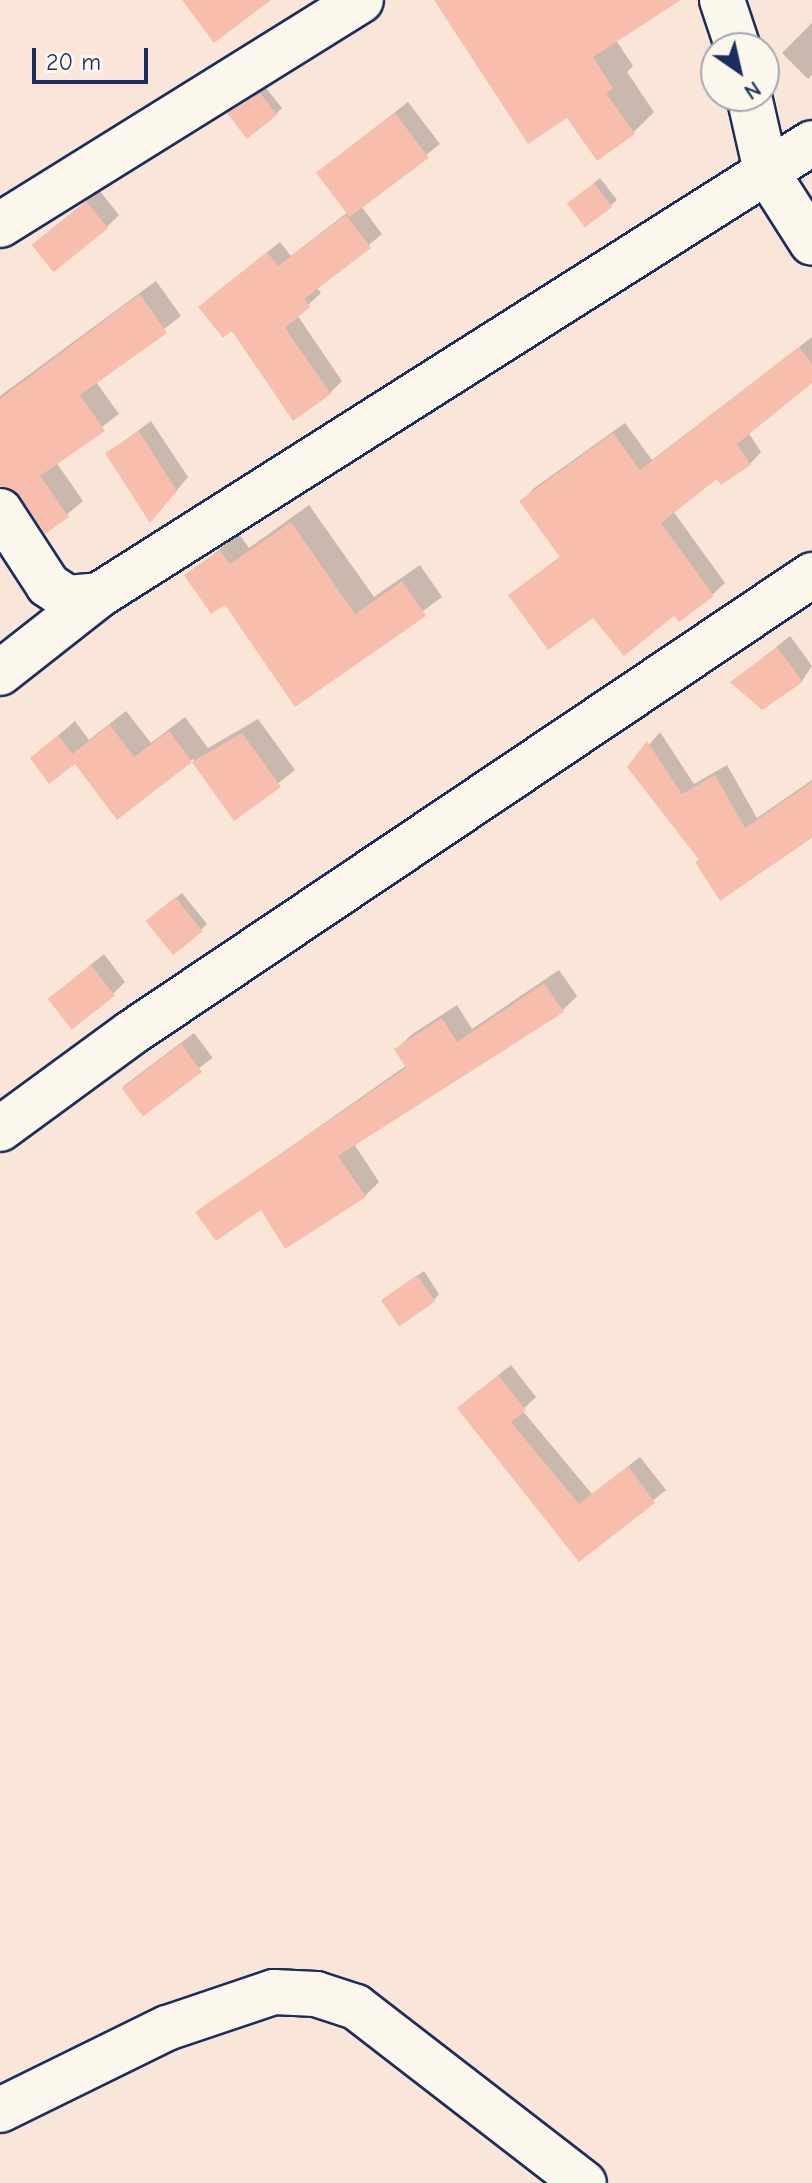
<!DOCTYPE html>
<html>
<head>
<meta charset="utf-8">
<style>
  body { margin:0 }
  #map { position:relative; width:812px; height:2183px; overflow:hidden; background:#fae6d9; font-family:"Comic Neue",sans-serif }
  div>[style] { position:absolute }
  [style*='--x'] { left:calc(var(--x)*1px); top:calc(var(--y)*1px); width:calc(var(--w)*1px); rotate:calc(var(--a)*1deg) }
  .shadow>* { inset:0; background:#0003; transform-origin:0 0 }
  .building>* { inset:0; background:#f7beae; transform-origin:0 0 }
  .roads { filter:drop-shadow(2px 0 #1b2f5e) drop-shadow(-2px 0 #1b2f5e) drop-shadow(0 2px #1b2f5e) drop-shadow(0 -2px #1b2f5e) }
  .minor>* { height:44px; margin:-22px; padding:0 22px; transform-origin:22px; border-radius:22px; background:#fbf7ec }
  span { translate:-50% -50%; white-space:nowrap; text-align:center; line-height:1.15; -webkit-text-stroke:7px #fbf7ec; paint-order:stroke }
  .north { position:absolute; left:700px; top:32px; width:80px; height:80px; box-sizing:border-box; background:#fbf7ec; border:2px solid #a1a7b3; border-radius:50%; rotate:146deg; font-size:22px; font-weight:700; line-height:32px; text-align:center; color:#1b2f5e }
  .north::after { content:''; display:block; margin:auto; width:28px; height:36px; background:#1b2f5e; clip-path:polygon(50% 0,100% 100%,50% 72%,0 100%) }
  .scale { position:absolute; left:32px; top:48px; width:116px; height:36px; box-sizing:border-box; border:4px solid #1b2f5e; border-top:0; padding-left:10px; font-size:24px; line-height:28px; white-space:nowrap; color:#1b2f5e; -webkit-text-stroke:6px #fbf7ec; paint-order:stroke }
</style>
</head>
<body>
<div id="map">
  <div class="shadow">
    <div style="clip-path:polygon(436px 0,668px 0,616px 40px,633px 66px,627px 72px,654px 112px,633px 133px,567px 116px)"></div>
    <div style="clip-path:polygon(812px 23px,812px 75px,808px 79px,782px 53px)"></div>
    <div style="clip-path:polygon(266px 88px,282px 108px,276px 114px,230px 113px)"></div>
    <div style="clip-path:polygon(408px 102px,440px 144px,361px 206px,382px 234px,317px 288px,321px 293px,297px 315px,342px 381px,330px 393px,213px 295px,280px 242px,291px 256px,348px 212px,318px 172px)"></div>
    <div style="clip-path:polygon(600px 178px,617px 200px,586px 226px,575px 199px)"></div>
    <div style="clip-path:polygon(99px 190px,119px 215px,107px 227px,47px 234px)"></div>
    <div style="clip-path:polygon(156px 281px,181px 316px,96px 382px,119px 414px,56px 462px,83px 501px,46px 532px,22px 495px,0 483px,0 396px)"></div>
    <div style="clip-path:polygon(812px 337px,812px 380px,748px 432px,761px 452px,750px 464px,717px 476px,673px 511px,725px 583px,713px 594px,679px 619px,675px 613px,593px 615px,511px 595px,562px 555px,522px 501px,533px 489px,625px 423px,652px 460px)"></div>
    <div style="clip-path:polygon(151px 421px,188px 477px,162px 508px,108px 453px)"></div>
    <div style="clip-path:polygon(309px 505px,374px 597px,420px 565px,442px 597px,296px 705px,225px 602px,187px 575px,239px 534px,249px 548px)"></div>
    <div style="clip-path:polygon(790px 636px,812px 666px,802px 681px,733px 682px)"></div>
    <div style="clip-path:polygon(126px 711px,151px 743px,185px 717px,208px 748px,258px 719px,295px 770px,234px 818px,193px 759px,117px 817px,75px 761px,32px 758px,75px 721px,89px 740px)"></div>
    <div style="clip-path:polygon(660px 732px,694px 784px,727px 765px,757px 818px,812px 780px,812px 838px,701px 859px,630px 767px)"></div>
    <div style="clip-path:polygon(182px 893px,207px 924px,201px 930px,154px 915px)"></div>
    <div style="clip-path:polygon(104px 954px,125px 982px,113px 994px,50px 998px)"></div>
    <div style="clip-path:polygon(559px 970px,577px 996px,562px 1011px,354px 1144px,379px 1182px,365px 1196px,198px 1212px,407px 1065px,397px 1049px,411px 1035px,457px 1005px,472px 1029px)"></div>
    <div style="left:194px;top:1033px;width:31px;height:89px;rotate:53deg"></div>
    <div style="clip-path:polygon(424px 1271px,439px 1294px,434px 1300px,389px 1295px)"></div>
    <div style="clip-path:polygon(511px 1365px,536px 1397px,522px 1410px,592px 1494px,640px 1457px,666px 1490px,580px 1559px,471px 1397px)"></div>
  </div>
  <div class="building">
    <div style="clip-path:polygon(182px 0,271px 0,214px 43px)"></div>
    <div style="clip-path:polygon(434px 0,681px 0,593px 57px,613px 88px,606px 93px,635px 134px,597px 161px,567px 118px,528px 144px)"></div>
    <div style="clip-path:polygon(260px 93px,277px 115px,247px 139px,227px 113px)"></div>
    <div style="left:395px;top:113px;width:56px;height:99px;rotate:53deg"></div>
    <div style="left:594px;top:183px;width:30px;height:34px;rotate:53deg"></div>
    <div style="left:86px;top:201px;width:35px;height:70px;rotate:51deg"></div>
    <div style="clip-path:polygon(346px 215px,371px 248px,304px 299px,310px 307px,285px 328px,331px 394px,293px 421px,232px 331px,223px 338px,198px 307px,267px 252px,278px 266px)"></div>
    <div style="clip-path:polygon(140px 294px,167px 333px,80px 395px,105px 431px,40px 476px,69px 517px,45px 534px,20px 497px,0 486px,0 399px)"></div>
    <div style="clip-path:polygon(799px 347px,812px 363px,812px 383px,737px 444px,751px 465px,721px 485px,717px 479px,661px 523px,714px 596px,679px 622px,674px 616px,624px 656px,593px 618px,548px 650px,508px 595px,560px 557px,519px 501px,613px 433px,640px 470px)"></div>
    <div style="clip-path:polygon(139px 431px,177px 491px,150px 523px,105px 453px)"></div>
    <div style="clip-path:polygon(291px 522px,355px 614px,402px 581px,426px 616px,295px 707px,225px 605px,211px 614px,184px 575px,220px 550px,230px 564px)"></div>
    <div style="clip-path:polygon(777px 647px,803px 682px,762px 710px,730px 682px)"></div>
    <div style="clip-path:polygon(110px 725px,134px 757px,169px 731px,192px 762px,242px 733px,281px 787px,234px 821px,192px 762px,117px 820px,75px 764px,49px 784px,30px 758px,58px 735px,72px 754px)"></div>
    <div style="clip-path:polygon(647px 741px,682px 794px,715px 775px,745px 828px,812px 782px,812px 838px,720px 901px,695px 862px,699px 860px,627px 767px)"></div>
    <div style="left:175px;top:897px;width:44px;height:38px;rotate:51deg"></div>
    <div style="left:91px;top:965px;width:39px;height:55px;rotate:52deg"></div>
    <div style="clip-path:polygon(544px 983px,564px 1012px,338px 1156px,366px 1197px,285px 1249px,261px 1210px,216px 1241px,195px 1212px,406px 1068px,394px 1049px,442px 1018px,457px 1042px)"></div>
    <div style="left:181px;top:1044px;width:35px;height:74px;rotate:53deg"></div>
    <div style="left:417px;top:1275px;width:32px;height:44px;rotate:55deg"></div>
    <div style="clip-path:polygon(498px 1375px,526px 1410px,511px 1422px,579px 1504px,628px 1466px,655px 1503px,579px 1562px,457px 1408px)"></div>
  </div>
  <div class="roads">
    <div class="minor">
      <div style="--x:722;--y:0;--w:51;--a:71.6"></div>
      <div style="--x:749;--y:96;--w:77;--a:77.2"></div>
      <div style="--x:766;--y:171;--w:85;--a:57.4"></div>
      <div style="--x:0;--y:225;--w:425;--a:-31.9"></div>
      <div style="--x:0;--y:511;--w:88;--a:57"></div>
      <div style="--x:48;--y:585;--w:23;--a:34"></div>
      <div style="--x:67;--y:598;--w:32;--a:-5"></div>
      <div style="--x:99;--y:595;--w:844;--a:-32.37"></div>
      <div style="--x:0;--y:673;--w:126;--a:-38.2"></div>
      <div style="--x:0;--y:1129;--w:162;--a:-36.2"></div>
      <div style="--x:131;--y:1033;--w:821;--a:-33.92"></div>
      <div style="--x:0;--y:2110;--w:186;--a:-26.2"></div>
      <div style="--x:167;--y:2028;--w:113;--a:-18.6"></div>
      <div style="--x:274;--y:1992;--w:42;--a:2.7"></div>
      <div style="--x:316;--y:1994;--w:42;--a:18"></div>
      <div style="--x:356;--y:2007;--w:288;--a:37.7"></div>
    </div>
  </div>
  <div class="north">N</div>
  <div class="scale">20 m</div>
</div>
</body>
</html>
